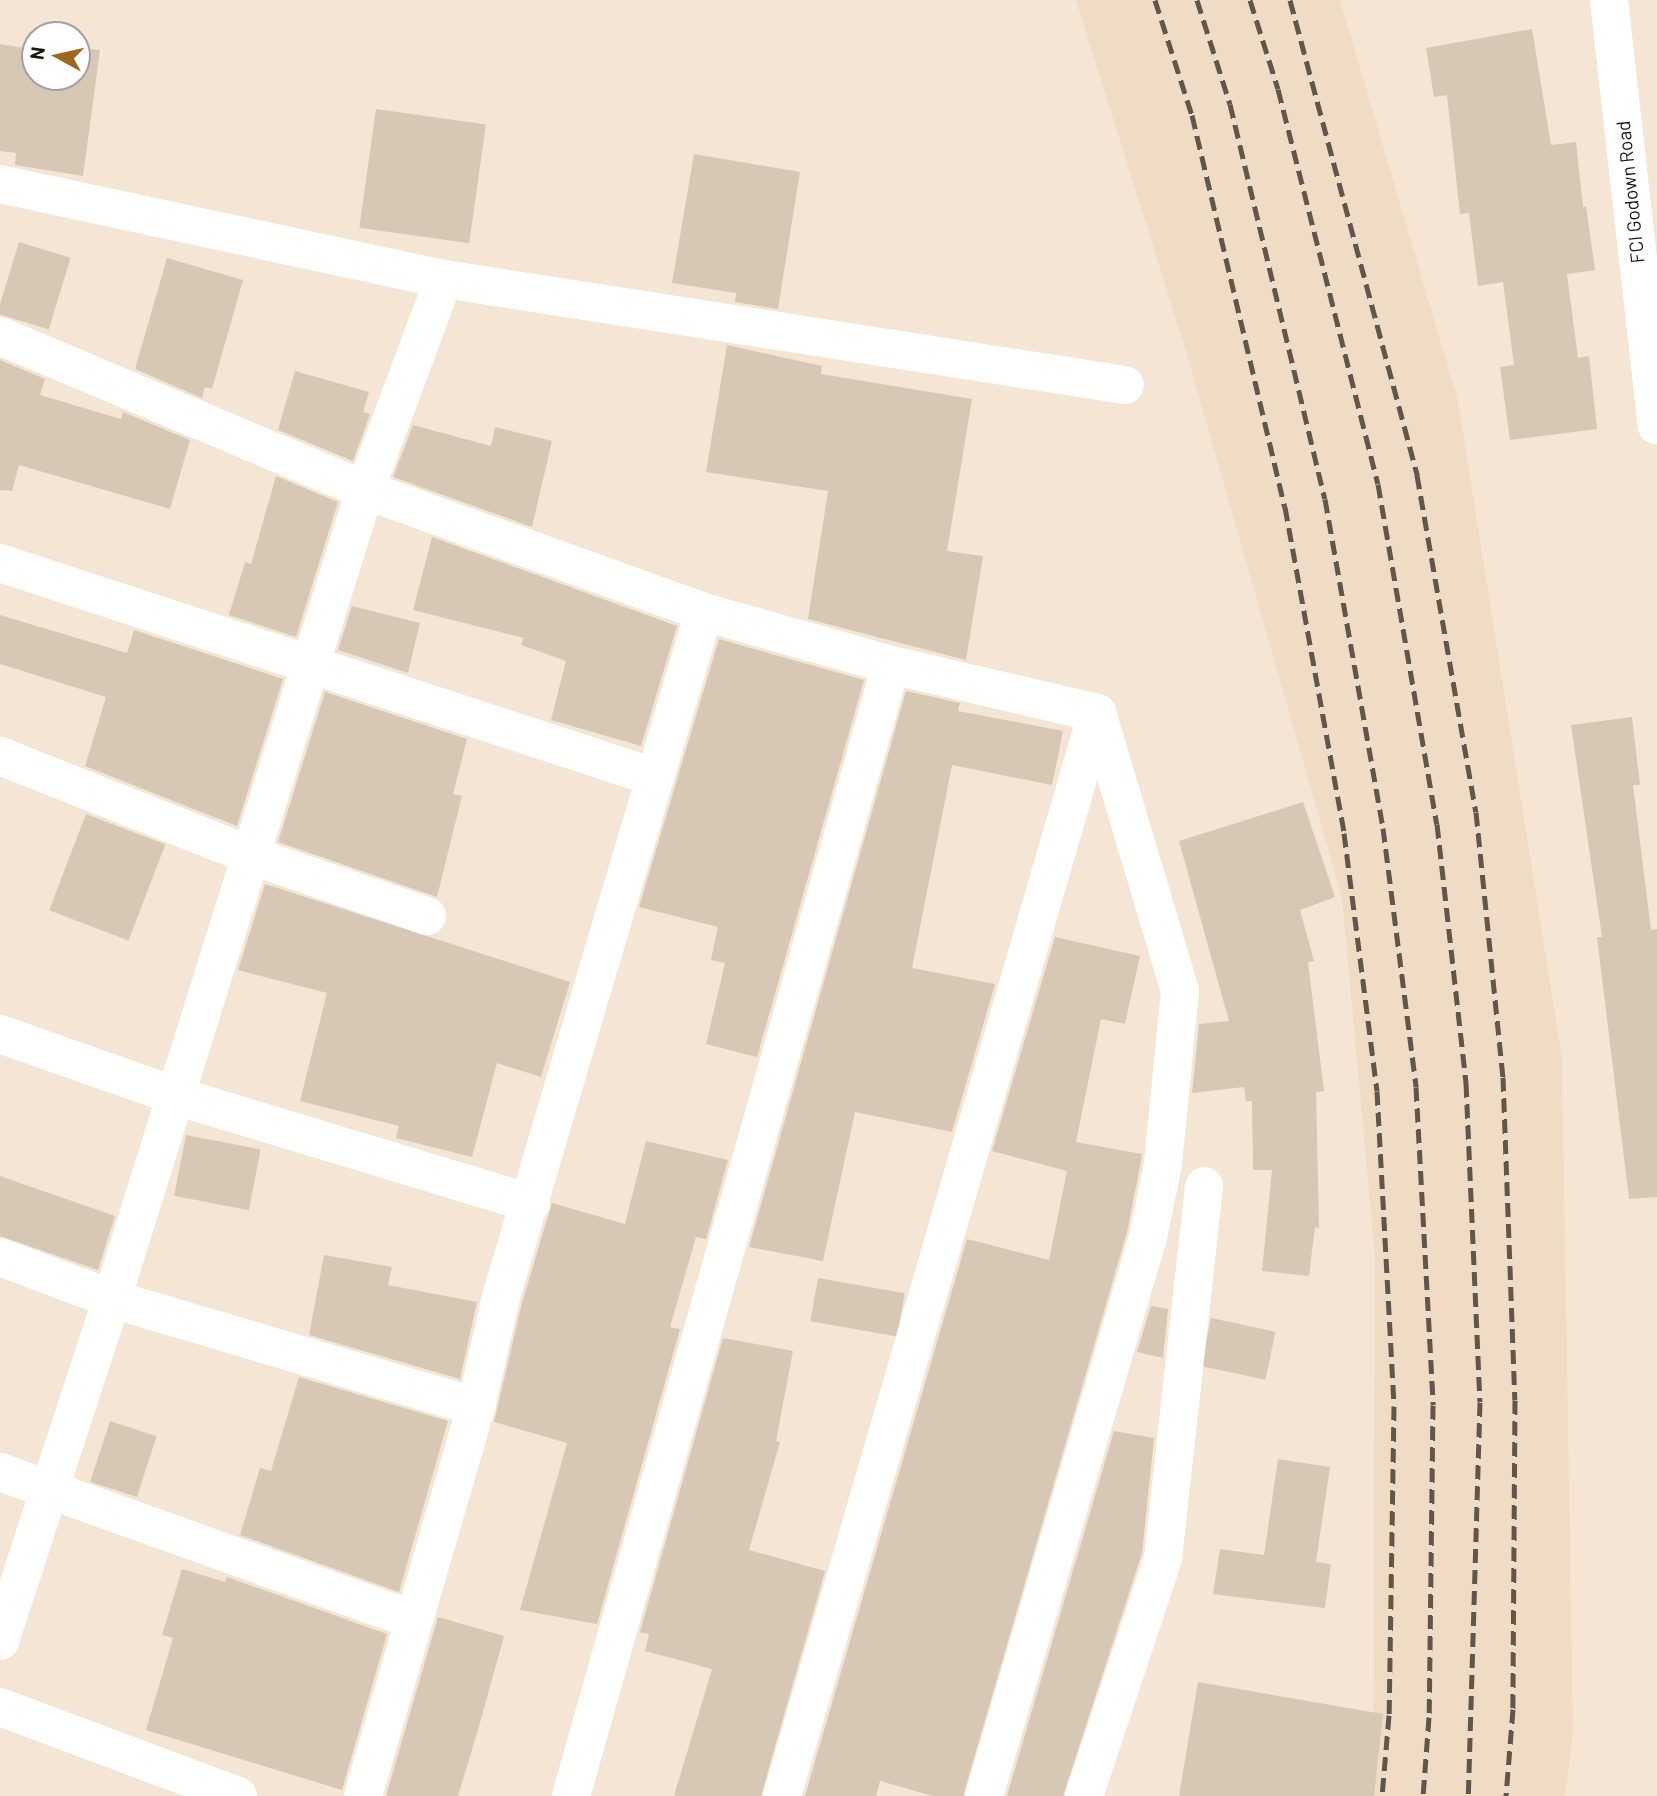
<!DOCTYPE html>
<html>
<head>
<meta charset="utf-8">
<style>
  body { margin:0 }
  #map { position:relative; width:1657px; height:1796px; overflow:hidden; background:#f5e5d4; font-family:Barlow,sans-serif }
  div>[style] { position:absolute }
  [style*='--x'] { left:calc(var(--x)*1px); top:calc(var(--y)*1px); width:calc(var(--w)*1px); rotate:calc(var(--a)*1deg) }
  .built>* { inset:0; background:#f0dcc4 }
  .building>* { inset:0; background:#d7c8b6; transform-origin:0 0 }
  .street>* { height:38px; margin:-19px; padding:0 19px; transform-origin:19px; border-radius:19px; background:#fff }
  .secondary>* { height:38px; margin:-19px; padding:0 19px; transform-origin:19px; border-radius:19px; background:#fff }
  .rail>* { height:5px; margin-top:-2.5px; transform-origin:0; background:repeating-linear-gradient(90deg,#5f564d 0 14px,transparent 0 21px) }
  span { translate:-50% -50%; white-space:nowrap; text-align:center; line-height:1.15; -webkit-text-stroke:5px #fff; paint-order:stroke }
  .street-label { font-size:19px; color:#1a150f }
  .north { position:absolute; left:21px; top:21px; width:70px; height:70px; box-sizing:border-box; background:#fff; border:2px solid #a3a19f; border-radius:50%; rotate:278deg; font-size:19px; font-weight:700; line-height:28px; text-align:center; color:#1a150f }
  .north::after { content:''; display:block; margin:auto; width:24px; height:32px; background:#9b681e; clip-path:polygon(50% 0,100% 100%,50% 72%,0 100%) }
</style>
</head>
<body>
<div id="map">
  <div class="built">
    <div style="clip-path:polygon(1076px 0,1340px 0,1458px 401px,1562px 1059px,1573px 1733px,1565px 1796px,1373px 1796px,1375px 1257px,1342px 897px,1186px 351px)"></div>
  </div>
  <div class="building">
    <div style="clip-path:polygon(1532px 29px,1551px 145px,1576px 142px,1583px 207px,1586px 206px,1595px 270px,1567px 274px,1578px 358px,1589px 356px,1597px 429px,1510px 440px,1500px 367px,1514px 365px,1503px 282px,1478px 286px,1469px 213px,1460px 214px,1447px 95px,1434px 97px,1426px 48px)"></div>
    <div style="clip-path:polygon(31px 41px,35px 42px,35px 77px,77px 77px,77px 47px,100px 50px,83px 176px,15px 165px,16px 153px,0 151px,0 44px,30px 49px)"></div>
    <div style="left:376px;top:109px;width:111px;height:120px;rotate:8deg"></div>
    <div style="clip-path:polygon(694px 154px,800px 172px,778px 309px,735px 302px,736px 293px,672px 283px)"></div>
    <div style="left:19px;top:242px;width:54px;height:75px;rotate:17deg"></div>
    <div style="clip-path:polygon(167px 258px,243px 280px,212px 389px,205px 387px,202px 398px,135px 369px)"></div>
    <div style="clip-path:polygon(727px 345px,822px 366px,821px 374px,972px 399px,947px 551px,983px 556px,966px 660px,808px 619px,828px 491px,706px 472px)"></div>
    <div style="clip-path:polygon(0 360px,45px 379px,40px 395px,121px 419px,123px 412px,190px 440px,170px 509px,19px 465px,12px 491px,0 490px)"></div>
    <div style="clip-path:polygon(295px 371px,369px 392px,363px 412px,370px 414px,353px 461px,278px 430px)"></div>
    <div style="clip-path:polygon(413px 425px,491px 446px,495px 427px,552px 441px,532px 527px,393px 477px)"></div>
    <div style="clip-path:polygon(276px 476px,338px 502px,296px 637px,229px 615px,245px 562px,251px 564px)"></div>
    <div style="clip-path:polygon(432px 537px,677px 626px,641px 746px,551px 720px,566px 661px,521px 645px,524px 638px,413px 610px)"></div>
    <div style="clip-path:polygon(352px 606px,420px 623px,408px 673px,338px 650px)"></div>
    <div style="clip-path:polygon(0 615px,127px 653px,134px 630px,283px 679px,237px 826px,85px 766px,106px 697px,0 664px)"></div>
    <div style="clip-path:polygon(719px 639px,864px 680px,757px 1057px,706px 1044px,725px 963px,711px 960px,718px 927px,639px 907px)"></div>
    <div style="clip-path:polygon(906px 691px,960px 703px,958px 711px,1063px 731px,1052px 785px,952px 765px,912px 968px,995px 984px,952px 1132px,855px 1112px,823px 1261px,749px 1247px)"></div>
    <div style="clip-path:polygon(325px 692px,467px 739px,453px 794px,462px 796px,437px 897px,278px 842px)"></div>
    <div style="clip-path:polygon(1632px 717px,1640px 785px,1633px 785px,1651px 930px,1657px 929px,1657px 1197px,1629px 1199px,1597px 937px,1602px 937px,1571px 725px)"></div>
    <div style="clip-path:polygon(1303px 802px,1335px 897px,1300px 910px,1314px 961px,1308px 962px,1324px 1091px,1316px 1092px,1319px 1228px,1315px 1227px,1309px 1276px,1262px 1271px,1272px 1170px,1253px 1170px,1252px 1101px,1246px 1101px,1244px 1087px,1192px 1093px,1199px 1024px,1229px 1021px,1179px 841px)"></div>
    <div style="left:86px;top:814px;width:85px;height:103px;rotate:21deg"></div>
    <div style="clip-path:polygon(265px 884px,570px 982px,541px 1077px,497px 1063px,472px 1157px,396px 1138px,399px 1126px,300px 1101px,327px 993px,238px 970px)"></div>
    <div style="clip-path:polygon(1055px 937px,1140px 956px,1125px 1024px,1101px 1019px,1076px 1142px,1142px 1154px,1141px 1161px,1127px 1232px,963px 1796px,933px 1796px,880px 1781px,876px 1796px,805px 1796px,967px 1239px,1049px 1260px,1067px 1171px,992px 1151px)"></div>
    <div style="left:186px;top:1135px;width:76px;height:62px;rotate:11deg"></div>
    <div style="clip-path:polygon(646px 1141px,728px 1160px,706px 1239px,696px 1237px,670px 1327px,680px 1329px,597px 1624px,520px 1610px,567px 1443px,494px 1422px,522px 1303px,552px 1203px,625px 1224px)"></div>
    <div style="clip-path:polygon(0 1176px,115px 1216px,98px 1270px,0 1236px)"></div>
    <div style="clip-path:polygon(324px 1255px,392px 1267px,388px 1285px,477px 1302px,460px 1379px,309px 1335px)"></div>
    <div style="left:818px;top:1278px;width:88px;height:44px;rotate:10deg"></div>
    <div style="clip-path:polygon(1151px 1306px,1168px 1309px,1163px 1358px,1137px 1352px)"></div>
    <div style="left:1211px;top:1318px;width:66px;height:49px;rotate:12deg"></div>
    <div style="clip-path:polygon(723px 1338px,793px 1351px,776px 1441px,780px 1442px,749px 1550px,825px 1571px,761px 1796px,674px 1796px,712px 1669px,645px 1651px,649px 1634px,640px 1632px)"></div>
    <div style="clip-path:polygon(299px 1377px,448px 1421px,399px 1592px,240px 1535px,260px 1468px,271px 1471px)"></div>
    <div style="left:110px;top:1421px;width:49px;height:64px;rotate:18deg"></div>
    <div style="clip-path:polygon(1114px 1431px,1154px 1438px,1142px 1553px,1063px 1796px,1007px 1796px)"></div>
    <div style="clip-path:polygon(1278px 1459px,1330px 1467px,1316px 1562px,1331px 1564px,1325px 1608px,1213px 1594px,1220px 1549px,1264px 1555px)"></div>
    <div style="clip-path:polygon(182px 1569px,225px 1582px,227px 1577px,387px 1634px,342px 1790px,146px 1730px,173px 1638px,162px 1635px)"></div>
    <div style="clip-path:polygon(438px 1617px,504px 1636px,478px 1730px,458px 1796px,386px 1796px)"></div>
    <div style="clip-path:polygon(1198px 1682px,1383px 1714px,1374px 1796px,1179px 1796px)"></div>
  </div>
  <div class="street">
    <div style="--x:0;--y:184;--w:454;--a:12.1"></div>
    <div style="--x:444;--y:279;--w:689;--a:8.85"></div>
    <div style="--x:0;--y:336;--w:396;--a:22.9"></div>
    <div style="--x:365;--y:490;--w:360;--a:19.8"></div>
    <div style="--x:704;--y:612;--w:194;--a:15.8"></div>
    <div style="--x:891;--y:665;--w:212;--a:13.1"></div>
    <div style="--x:0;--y:563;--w:688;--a:18.12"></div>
    <div style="--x:0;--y:756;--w:271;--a:21.6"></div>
    <div style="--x:252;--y:856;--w:185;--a:18.9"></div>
    <div style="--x:0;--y:1034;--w:187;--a:19.4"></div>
    <div style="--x:176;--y:1096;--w:371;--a:16.8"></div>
    <div style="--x:0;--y:1257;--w:120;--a:20.6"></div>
    <div style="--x:112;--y:1299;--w:380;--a:16.5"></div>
    <div style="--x:0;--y:1472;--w:439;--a:19.7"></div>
    <div style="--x:0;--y:1641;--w:360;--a:-71.9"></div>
    <div style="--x:112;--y:1299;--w:848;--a:-72.63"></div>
    <div style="--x:365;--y:490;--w:225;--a:-69.5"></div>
    <div style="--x:0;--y:1707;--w:254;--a:20.5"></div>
    <div style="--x:363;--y:1796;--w:405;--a:-73.8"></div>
    <div style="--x:476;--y:1407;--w:113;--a:-77.2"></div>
    <div style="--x:501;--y:1297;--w:714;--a:-73.49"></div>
    <div style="--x:571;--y:1796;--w:1175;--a:-74.2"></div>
    <div style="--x:782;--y:1796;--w:1128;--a:-73.78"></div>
    <div style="--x:984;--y:1796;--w:583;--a:-73.65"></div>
    <div style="--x:1148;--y:1237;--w:75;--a:-78.4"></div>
    <div style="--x:1163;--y:1164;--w:174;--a:-84.4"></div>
    <div style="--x:1180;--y:991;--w:290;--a:-106.6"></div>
    <div style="--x:1084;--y:1796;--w:251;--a:-71.6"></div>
    <div style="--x:1163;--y:1558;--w:374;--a:-83.7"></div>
  </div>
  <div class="secondary">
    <div style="--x:1609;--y:0;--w:428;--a:83.6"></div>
  </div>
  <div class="rail">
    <div style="--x:1155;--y:0;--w:121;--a:72.2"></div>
    <div style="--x:1192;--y:115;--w:403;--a:76.7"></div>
    <div style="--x:1285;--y:507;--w:331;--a:79.7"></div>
    <div style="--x:1344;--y:833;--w:260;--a:82.7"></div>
    <div style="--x:1377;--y:1091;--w:315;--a:86.9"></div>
    <div style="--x:1394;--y:1406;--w:309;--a:90.9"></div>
    <div style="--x:1389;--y:1715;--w:81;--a:94.9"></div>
    <div style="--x:1197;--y:0;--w:109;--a:72.4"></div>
    <div style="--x:1230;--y:104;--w:406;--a:76.5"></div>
    <div style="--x:1325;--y:499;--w:334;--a:80"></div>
    <div style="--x:1383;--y:828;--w:261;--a:82.7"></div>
    <div style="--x:1416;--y:1087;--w:318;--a:86.9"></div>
    <div style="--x:1433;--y:1405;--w:312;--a:90.7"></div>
    <div style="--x:1429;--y:1717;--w:79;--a:94.3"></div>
    <div style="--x:1250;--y:0;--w:93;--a:72.5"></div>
    <div style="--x:1278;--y:89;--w:407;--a:75.8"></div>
    <div style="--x:1378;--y:484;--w:345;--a:80.2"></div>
    <div style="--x:1437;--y:824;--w:261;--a:83.6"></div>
    <div style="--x:1466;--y:1083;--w:319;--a:87.5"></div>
    <div style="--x:1480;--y:1402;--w:394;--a:91.7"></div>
    <div style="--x:1290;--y:0;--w:492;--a:75"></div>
    <div style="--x:1417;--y:475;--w:342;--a:80.1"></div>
    <div style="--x:1476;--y:812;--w:266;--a:84.2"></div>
    <div style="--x:1503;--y:1077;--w:323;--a:87.9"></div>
    <div style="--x:1515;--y:1400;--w:309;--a:90.4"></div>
    <div style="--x:1513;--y:1709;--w:87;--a:94.6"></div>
  </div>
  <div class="street-label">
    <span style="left:1630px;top:192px;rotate:-96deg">FCI Godown Road</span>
  </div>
  <div class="north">N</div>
</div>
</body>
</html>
